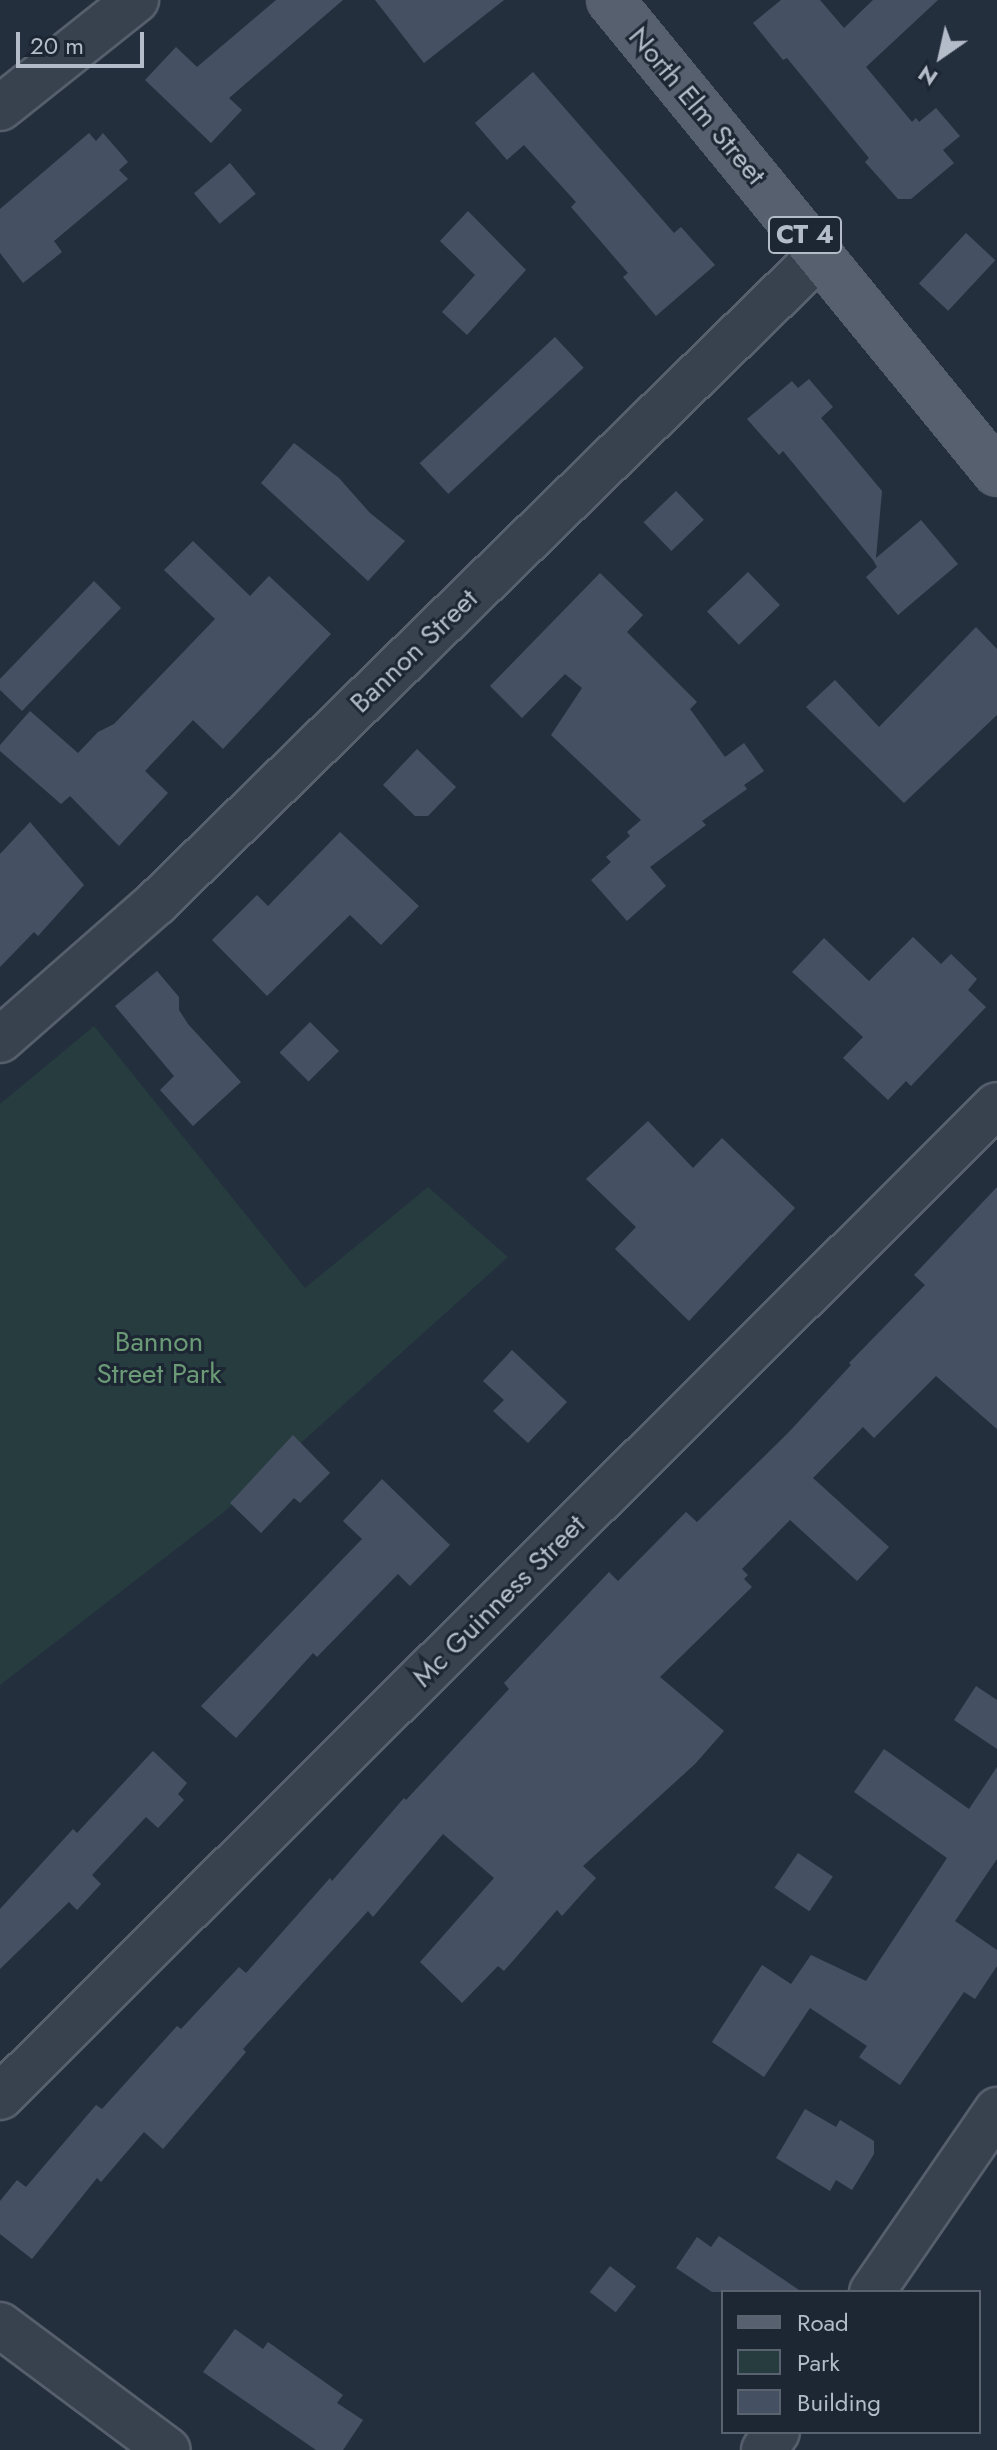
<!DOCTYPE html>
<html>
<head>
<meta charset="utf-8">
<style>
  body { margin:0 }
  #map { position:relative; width:997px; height:2450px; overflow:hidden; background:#242f3e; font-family:Jost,sans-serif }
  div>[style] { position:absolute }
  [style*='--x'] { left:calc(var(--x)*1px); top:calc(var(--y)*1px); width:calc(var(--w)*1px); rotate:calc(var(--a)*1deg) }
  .green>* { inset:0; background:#263c3f }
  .building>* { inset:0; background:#455162; transform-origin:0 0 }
  .roads { filter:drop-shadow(2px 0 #565f6c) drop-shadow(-2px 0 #565f6c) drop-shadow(0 2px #565f6c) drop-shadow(0 -2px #565f6c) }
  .minor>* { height:44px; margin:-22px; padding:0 22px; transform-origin:22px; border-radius:22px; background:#38414e }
  .major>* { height:44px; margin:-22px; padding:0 22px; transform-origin:22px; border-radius:22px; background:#56606e }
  span { translate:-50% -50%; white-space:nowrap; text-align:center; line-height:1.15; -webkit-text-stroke:6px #1d2633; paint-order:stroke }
  .shield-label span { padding:2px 6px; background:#1d2633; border:2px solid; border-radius:6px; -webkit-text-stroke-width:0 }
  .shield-label { font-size:26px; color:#b4bcc9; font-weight:700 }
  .street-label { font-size:28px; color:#b4bcc9 }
  .park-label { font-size:28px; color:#6b9a76 }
  .legend { position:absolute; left:721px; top:2290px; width:260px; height:144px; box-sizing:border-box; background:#1d2633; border:2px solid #59626f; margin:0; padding:10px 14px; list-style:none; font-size:24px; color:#b4bcc9 }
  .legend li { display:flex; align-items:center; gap:16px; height:40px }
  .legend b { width:40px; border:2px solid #59626f }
  .north { position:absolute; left:901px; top:16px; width:80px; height:80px; -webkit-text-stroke:6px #1d2633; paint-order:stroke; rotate:214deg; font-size:22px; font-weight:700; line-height:32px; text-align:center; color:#b4bcc9 }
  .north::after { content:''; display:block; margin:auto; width:28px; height:36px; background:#b4bcc9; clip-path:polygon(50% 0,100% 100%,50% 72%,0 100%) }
  .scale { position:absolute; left:16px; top:32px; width:128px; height:36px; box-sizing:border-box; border:4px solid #b4bcc9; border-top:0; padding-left:10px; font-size:24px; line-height:28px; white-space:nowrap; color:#b4bcc9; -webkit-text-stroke:6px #1d2633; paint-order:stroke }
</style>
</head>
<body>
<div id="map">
  <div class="green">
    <div style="clip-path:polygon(94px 1026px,305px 1288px,428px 1187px,508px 1257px,224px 1512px,0 1685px,0 1104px)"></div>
  </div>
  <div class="building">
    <div style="clip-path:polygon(276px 0,343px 0,229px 98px,242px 110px,211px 143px,145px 80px,176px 47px,197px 67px)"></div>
    <div style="clip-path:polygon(375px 0,504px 0,424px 63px)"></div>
    <div style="clip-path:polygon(781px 0,820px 0,844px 28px,873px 0,938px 0,866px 67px,912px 122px,916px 118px,919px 122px,936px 108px,960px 136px,943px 150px,954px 163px,911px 199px,898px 199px,865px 162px,869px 158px,787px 58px,783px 60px,753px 23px)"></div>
    <div style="clip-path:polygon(533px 72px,674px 233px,681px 227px,715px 265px,656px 316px,623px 277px,628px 273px,571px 207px,576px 202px,524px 145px,507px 160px,475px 123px)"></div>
    <div style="clip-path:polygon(89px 133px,96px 141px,103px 133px,128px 162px,119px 170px,128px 179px,54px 241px,62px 252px,23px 283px,0 253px,0 209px)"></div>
    <div style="left:230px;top:163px;width:40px;height:47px;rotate:50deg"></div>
    <div style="clip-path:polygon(468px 211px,526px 270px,467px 335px,442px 312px,475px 275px,440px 241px)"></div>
    <div style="left:966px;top:233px;width:40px;height:69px;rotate:43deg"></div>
    <div style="left:555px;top:337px;width:42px;height:185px;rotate:47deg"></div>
    <div style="clip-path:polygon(809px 379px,833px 407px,821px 418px,882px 491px,876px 558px,921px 520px,958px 564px,898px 615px,866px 577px,877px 567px,873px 560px,783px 451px,779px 455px,747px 419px,792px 381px,798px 388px)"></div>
    <div style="clip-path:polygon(294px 443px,339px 478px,370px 513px,405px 541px,368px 581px,261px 483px)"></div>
    <div style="left:676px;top:491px;width:40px;height:45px;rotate:46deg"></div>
    <div style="clip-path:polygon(193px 541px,250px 596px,269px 576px,331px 634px,223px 749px,193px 720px,145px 771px,168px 793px,119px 846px,70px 796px,61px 804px,0 751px,0 745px,30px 711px,78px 753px,98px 732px,114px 724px,215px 619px,164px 570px)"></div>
    <div style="left:748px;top:572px;width:46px;height:57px;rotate:46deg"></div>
    <div style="clip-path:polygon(600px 573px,643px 615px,627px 632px,697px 702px,690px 709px,725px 757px,744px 743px,764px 771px,744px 785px,747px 789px,702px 821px,706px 825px,650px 867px,666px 886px,627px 921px,591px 880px,611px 862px,606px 857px,630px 836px,627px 832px,641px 820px,551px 735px,582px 688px,565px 674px,522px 718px,490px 686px)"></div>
    <div style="clip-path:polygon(94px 581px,121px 608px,22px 711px,0 690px,0 679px)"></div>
    <div style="clip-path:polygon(976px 627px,997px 649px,997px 715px,904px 803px,806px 707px,835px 680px,879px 727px)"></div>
    <div style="clip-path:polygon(417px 749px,456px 787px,428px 816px,415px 816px,383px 785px)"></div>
    <div style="clip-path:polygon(30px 822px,84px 885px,38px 936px,34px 932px,0 967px,0 854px)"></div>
    <div style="clip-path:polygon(340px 832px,419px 906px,381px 945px,350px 915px,267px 996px,212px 940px,257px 895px,268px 906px)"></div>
    <div style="clip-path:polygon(913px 937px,941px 964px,951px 954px,977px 979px,968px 990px,986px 1007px,911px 1086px,906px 1081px,888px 1100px,843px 1058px,863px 1037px,792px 972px,824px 938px,869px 981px)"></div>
    <div style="clip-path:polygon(157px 971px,179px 997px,179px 1010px,188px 1024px,241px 1082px,193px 1126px,160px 1090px,174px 1076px,115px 1006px)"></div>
    <div style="left:310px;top:1022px;width:41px;height:43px;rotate:45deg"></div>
    <div style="clip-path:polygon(648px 1121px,693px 1168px,722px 1138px,795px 1208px,689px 1321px,615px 1249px,636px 1227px,586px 1179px)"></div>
    <div style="clip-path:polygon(997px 1187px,997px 1429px,936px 1376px,874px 1438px,863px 1427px,813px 1478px,889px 1547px,857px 1581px,790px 1520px,742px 1569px,748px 1575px,744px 1579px,752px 1587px,660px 1677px,724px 1731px,695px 1764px,583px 1866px,596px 1878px,562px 1916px,557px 1910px,504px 1971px,498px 1966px,462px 2003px,420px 1962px,494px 1878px,443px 1834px,373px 1917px,368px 1911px,243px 2049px,246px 2052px,163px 2149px,144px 2132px,101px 2182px,97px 2178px,32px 2259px,0 2234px,0 2201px,17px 2180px,26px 2187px,96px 2105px,102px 2109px,177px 2026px,181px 2029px,239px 1967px,246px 1973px,330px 1878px,332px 1881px,404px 1798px,406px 1800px,509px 1689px,504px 1683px,609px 1572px,618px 1581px,686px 1512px,697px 1522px,788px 1433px,851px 1365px,849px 1363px,925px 1285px,914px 1275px)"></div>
    <div style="clip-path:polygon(512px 1350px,567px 1402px,528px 1443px,493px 1411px,504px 1400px,483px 1381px)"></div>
    <div style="clip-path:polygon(293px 1435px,330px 1473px,300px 1503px,294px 1498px,261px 1533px,230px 1503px)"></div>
    <div style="clip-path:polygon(382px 1479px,450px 1545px,410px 1586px,398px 1574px,317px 1657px,313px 1653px,236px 1738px,201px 1706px,362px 1539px,343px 1521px)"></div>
    <div style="clip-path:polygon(976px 1686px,997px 1700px,997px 1749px,954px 1720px)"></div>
    <div style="clip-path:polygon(884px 1749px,969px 1809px,997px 1767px,997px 1859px,955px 1921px,997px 1950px,997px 1966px,975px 1999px,964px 1992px,900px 2085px,859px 2057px,867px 2046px,810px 2008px,764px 2077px,712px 2042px,762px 1965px,791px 1984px,811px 1955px,866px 1981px,947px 1858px,854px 1792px)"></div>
    <div style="clip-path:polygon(153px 1751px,187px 1783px,178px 1794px,184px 1800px,158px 1828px,146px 1817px,92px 1875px,101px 1884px,77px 1910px,69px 1902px,0 1969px,0 1909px,73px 1829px,77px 1833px)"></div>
    <div style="left:798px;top:1853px;width:42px;height:42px;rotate:34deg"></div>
    <div style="clip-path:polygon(805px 2109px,836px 2127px,840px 2120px,874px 2141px,874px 2154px,852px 2190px,836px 2180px,830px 2191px,776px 2158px)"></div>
    <div style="clip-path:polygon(719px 2236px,802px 2292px,712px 2292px,676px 2268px,697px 2237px,711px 2247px)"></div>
    <div style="left:610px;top:2266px;width:33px;height:33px;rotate:38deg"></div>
    <div style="clip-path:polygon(235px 2329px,263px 2349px,268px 2342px,343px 2395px,337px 2403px,363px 2420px,343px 2450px,316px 2450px,203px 2372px)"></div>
  </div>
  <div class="roads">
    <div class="minor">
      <div style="--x:0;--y:108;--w:174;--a:-38.5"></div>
      <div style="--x:0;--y:1040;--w:208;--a:-41.3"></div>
      <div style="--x:156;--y:903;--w:928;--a:-44.3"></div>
      <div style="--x:0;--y:2097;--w:1406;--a:-44.86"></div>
      <div style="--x:872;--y:2292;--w:221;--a:-55.5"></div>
      <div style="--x:0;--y:2325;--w:209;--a:36.7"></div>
      <div style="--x:764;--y:2450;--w:22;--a:-54"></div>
    </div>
    <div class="major">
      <div style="--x:610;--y:0;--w:611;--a:50.71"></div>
    </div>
  </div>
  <div class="shield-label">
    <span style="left:805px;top:235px">CT 4</span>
  </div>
  <div class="street-label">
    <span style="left:697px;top:106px;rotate:50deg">North Elm Street</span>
    <span style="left:414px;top:651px;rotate:-44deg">Bannon Street</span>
    <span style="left:499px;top:1601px;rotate:-45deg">Mc Guinness Street</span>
  </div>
  <div class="park-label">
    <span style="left:159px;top:1358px">Bannon<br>Street Park</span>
  </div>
  <ul class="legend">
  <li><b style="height:10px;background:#56606e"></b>Road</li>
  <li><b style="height:22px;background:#263c3f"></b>Park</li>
  <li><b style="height:22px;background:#455162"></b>Building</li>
  </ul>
  <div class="north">N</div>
  <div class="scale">20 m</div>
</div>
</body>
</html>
